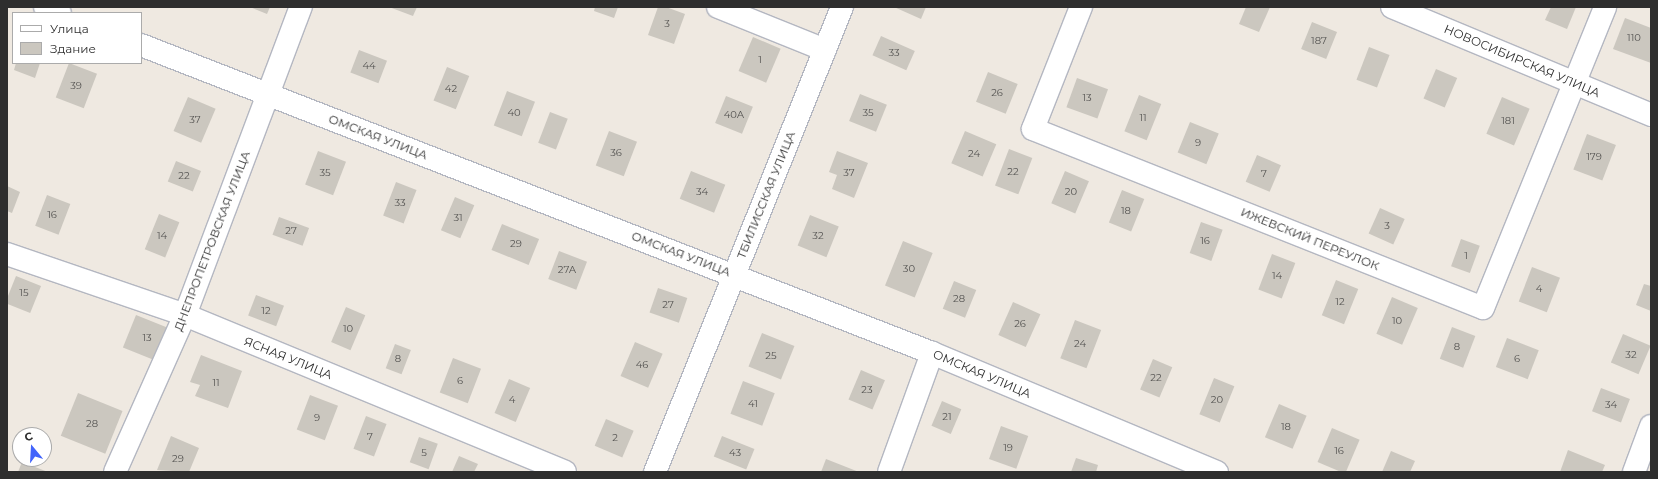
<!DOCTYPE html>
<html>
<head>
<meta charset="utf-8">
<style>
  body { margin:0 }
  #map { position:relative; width:1658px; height:479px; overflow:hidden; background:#efe9e1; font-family:Montserrat,sans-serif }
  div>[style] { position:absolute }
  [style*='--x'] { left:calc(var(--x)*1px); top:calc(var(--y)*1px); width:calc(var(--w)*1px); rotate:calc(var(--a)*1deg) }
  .building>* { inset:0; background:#cbc7bf; transform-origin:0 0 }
  .roads { filter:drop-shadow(1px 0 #b4b7c1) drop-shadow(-1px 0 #b4b7c1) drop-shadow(0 1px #b4b7c1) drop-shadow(0 -1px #b4b7c1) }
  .minor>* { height:22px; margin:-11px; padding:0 11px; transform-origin:11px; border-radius:11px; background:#fff }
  span { translate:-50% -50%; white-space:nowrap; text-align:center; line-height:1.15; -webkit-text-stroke:3.5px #fff; paint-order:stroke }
  .number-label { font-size:10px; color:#555452 }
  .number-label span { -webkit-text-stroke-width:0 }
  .street-label { font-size:12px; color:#2e2e2e }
  .frame { position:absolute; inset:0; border:8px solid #2e2e2e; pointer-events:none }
  .legend { position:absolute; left:12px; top:12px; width:130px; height:52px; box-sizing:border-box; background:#fff; border:1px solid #ababab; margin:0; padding:5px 7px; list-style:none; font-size:12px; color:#2e2e2e }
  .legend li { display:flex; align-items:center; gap:8px; height:20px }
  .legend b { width:20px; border:1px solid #ababab }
  .north { position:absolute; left:12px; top:427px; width:40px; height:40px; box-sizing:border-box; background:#fff; border:1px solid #ababab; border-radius:50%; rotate:342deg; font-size:11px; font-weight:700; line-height:16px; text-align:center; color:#2e2e2e }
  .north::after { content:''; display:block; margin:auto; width:14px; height:18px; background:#4264fb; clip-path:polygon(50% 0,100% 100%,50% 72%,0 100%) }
</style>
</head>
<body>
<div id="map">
  <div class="building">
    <div style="clip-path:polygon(250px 7px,270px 7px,267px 14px)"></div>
    <div style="clip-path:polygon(389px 7px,417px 7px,413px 16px)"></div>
    <div style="clip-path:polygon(595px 7px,618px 7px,614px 18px,594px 11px)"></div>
    <div style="clip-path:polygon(658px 7px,666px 7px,685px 14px,674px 44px,648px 35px)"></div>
    <div style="clip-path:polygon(894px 7px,926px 7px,921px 19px)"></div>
    <div style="clip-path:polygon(1246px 7px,1270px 7px,1259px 32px,1239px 24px)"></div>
    <div style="clip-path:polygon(1551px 7px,1576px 7px,1567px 29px,1545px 20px)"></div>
    <div style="clip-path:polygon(1625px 18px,1651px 28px,1651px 63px,1613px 49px)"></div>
    <div style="left:1312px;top:22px;width:27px;height:29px;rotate:22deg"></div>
    <div style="left:881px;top:36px;width:37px;height:21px;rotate:24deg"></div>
    <div style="left:753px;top:37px;width:30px;height:37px;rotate:23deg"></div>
    <div style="left:1369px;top:47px;width:22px;height:35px;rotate:21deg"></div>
    <div style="left:359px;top:50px;width:30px;height:24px;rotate:21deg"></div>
    <div style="clip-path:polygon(16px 63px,40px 63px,35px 78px,14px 70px)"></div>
    <div style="left:69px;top:63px;width:30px;height:37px;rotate:21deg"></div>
    <div style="left:447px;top:67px;width:24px;height:36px;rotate:22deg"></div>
    <div style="left:1436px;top:69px;width:23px;height:32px;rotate:23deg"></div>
    <div style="left:988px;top:72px;width:32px;height:32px;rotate:22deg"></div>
    <div style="left:1077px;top:78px;width:33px;height:31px;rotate:20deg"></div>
    <div style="left:507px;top:91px;width:30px;height:37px;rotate:21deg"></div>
    <div style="left:860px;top:94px;width:29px;height:29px;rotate:22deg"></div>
    <div style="left:1139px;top:95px;width:24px;height:39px;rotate:22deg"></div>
    <div style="left:726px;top:96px;width:29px;height:29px;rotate:22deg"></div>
    <div style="left:188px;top:97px;width:30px;height:37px;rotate:23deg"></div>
    <div style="left:1502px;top:97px;width:30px;height:40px;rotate:23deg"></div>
    <div style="left:550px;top:112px;width:19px;height:33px;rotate:21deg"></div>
    <div style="left:1190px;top:122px;width:31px;height:33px;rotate:22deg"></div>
    <div style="left:609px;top:131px;width:30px;height:37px;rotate:21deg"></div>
    <div style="left:965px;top:131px;width:34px;height:35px;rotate:23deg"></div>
    <div style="left:1587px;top:134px;width:31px;height:38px;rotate:21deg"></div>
    <div style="left:1009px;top:149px;width:25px;height:39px;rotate:21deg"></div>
    <div style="left:318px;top:151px;width:30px;height:36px;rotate:21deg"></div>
    <div style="clip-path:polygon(837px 151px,868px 163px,854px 198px,832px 189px,837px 175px,829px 172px)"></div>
    <div style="left:1257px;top:155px;width:26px;height:29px;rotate:23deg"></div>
    <div style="left:176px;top:161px;width:27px;height:22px;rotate:22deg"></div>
    <div style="left:691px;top:171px;width:37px;height:30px;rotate:22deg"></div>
    <div style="left:1065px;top:171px;width:26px;height:35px;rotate:23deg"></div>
    <div style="left:396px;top:182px;width:22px;height:36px;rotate:21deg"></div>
    <div style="clip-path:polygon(7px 186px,20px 192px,12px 213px,7px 211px)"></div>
    <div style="left:1122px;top:190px;width:24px;height:35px;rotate:22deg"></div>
    <div style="left:47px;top:195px;width:25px;height:33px;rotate:21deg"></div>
    <div style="left:455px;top:197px;width:21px;height:36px;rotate:23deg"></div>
    <div style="left:1380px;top:208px;width:27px;height:28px;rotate:24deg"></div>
    <div style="left:159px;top:214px;width:22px;height:38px;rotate:22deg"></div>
    <div style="left:810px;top:215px;width:31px;height:33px;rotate:22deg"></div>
    <div style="left:279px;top:217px;width:32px;height:19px;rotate:20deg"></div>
    <div style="left:1201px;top:222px;width:23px;height:33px;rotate:20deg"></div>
    <div style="left:502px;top:224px;width:40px;height:28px;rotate:22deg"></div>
    <div style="left:1461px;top:239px;width:20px;height:29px;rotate:20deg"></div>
    <div style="left:903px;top:241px;width:32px;height:48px;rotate:22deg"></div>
    <div style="left:559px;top:251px;width:30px;height:30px;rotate:21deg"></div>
    <div style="left:1272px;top:254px;width:25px;height:38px;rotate:21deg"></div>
    <div style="left:1532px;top:267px;width:30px;height:37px;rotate:21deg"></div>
    <div style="left:16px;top:276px;width:27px;height:29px;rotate:22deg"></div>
    <div style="left:1336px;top:280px;width:24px;height:38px;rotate:22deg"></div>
    <div style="left:954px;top:281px;width:24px;height:30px;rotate:22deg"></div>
    <div style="clip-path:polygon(1644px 284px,1651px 286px,1651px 311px,1636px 305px)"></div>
    <div style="left:658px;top:288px;width:31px;height:26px;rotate:19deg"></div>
    <div style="left:256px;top:295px;width:30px;height:22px;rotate:21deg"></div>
    <div style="left:1392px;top:297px;width:28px;height:40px;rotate:23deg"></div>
    <div style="left:1013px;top:302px;width:30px;height:36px;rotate:24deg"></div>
    <div style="left:346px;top:307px;width:21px;height:38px;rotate:23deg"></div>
    <div style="left:136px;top:315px;width:37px;height:35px;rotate:22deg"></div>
    <div style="left:1075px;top:320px;width:28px;height:41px;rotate:21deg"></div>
    <div style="left:1452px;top:327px;width:25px;height:34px;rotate:21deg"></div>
    <div style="left:762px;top:333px;width:35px;height:36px;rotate:22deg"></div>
    <div style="left:1623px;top:334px;width:30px;height:31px;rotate:23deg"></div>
    <div style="left:1507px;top:338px;width:34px;height:31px;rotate:21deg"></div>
    <div style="left:635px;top:342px;width:30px;height:37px;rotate:23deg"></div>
    <div style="left:395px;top:344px;width:17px;height:26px;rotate:21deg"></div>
    <div style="clip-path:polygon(201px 355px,242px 371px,228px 408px,195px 396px,200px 385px,190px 382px)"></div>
    <div style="left:453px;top:358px;width:30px;height:37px;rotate:21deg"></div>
    <div style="left:1153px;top:359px;width:21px;height:33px;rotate:23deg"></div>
    <div style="left:861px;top:370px;width:26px;height:32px;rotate:23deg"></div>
    <div style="left:1214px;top:378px;width:22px;height:39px;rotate:22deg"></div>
    <div style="left:509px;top:379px;width:23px;height:37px;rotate:23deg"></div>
    <div style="left:743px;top:381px;width:34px;height:35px;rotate:21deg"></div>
    <div style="left:1601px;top:388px;width:31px;height:25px;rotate:21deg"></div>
    <div style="left:78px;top:393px;width:48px;height:46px;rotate:22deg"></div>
    <div style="left:310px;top:395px;width:30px;height:37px;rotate:21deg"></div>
    <div style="left:942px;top:401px;width:21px;height:27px;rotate:23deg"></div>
    <div style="left:1279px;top:404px;width:30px;height:36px;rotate:23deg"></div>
    <div style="left:366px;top:416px;width:22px;height:35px;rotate:21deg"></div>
    <div style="left:606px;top:419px;width:30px;height:29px;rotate:23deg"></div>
    <div style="left:1001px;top:426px;width:29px;height:35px;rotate:20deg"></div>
    <div style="left:1332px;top:428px;width:30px;height:37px;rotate:23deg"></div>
    <div style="clip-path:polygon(171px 436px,199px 448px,189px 472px,157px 470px)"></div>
    <div style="left:722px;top:436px;width:35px;height:22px;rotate:22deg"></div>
    <div style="left:419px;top:437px;width:20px;height:27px;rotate:20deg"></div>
    <div style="clip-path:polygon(1568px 450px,1605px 465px,1602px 472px,1560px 472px)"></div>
    <div style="clip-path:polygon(1391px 451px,1415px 461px,1410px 472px,1382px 472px)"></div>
    <div style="clip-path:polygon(459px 456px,478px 464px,474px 472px,452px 472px)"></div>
    <div style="clip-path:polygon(1076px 458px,1098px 465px,1096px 472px,1071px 472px)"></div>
    <div style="clip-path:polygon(826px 459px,859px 472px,821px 472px)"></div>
    <div style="clip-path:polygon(22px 462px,48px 472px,18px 472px)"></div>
  </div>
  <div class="roads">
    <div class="minor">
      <div style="--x:45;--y:7;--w:16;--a:22"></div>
      <div style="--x:718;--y:7;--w:115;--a:21.9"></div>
      <div style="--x:1081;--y:7;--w:131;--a:111.5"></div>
      <div style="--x:1033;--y:129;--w:484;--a:21.7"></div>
      <div style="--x:1483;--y:308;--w:325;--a:-67.9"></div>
      <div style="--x:1392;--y:7;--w:281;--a:22.6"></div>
      <div style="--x:141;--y:45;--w:849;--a:21.27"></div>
      <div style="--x:932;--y:353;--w:309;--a:22.7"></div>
      <div style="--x:7;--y:254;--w:188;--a:18.9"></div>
      <div style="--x:185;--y:315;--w:411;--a:22.4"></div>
      <div style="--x:115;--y:472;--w:172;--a:-66"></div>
      <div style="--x:185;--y:315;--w:329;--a:-69.4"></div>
      <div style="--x:655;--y:472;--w:501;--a:-68.09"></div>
      <div style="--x:889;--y:472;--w:127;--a:-70.1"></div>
      <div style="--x:1634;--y:472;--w:49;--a:-69.7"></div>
    </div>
  </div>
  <div class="number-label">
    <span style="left:667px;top:24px">3</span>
    <span style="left:1634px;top:38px">110</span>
    <span style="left:1319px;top:41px">187</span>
    <span style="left:894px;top:53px">33</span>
    <span style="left:760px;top:60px">1</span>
    <span style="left:369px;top:66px">44</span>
    <span style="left:76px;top:86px">39</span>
    <span style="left:451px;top:89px">42</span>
    <span style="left:997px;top:93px">26</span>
    <span style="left:1087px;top:98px">13</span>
    <span style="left:514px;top:113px">40</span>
    <span style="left:868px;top:113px">35</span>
    <span style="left:734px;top:115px">40А</span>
    <span style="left:1143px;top:118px">11</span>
    <span style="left:195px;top:120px">37</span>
    <span style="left:1508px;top:121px">181</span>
    <span style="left:1198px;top:143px">9</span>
    <span style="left:616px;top:153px">36</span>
    <span style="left:974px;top:154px">24</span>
    <span style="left:1594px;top:157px">179</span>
    <span style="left:1013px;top:172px">22</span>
    <span style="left:325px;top:173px">35</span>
    <span style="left:849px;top:173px">37</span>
    <span style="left:1264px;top:174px">7</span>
    <span style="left:184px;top:176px">22</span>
    <span style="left:702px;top:192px">34</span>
    <span style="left:1071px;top:192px">20</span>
    <span style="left:400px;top:203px">33</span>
    <span style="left:1126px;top:211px">18</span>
    <span style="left:52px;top:215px">16</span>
    <span style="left:458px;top:218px">31</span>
    <span style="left:1387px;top:226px">3</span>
    <span style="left:291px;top:231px">27</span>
    <span style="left:162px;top:236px">14</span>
    <span style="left:818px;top:236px">32</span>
    <span style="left:1205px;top:241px">16</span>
    <span style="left:516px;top:244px">29</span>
    <span style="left:1466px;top:256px">1</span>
    <span style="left:909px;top:269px">30</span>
    <span style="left:567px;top:270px">27А</span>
    <span style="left:1277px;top:276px">14</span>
    <span style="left:1539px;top:289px">4</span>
    <span style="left:24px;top:293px">15</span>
    <span style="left:959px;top:299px">28</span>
    <span style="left:1340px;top:302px">12</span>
    <span style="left:668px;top:305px">27</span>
    <span style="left:266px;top:311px">12</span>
    <span style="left:1397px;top:321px">10</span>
    <span style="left:1020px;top:324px">26</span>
    <span style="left:348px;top:329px">10</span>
    <span style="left:147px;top:338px">13</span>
    <span style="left:1080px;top:344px">24</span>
    <span style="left:1457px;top:347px">8</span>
    <span style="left:1631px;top:355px">32</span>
    <span style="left:771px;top:356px">25</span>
    <span style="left:398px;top:359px">8</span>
    <span style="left:1517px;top:359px">6</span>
    <span style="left:642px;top:365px">46</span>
    <span style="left:1156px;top:378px">22</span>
    <span style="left:460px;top:381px">6</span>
    <span style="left:216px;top:383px">11</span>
    <span style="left:867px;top:390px">23</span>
    <span style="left:512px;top:400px">4</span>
    <span style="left:1217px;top:400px">20</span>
    <span style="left:753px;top:404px">41</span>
    <span style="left:1611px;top:405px">34</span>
    <span style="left:947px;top:417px">21</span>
    <span style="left:317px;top:418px">9</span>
    <span style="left:92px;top:424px">28</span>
    <span style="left:1286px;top:427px">18</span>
    <span style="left:370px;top:437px">7</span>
    <span style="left:615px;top:438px">2</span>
    <span style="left:1008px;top:448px">19</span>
    <span style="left:1339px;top:451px">16</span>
    <span style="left:424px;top:453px">5</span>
    <span style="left:735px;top:453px">43</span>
    <span style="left:178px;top:459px">29</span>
  </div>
  <div class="street-label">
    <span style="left:1522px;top:61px;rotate:23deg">НОВОСИБИРСКАЯ УЛИЦА</span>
    <span style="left:378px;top:137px;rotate:21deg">ОМСКАЯ УЛИЦА</span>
    <span style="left:766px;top:195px;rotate:-68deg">ТБИЛИССКАЯ УЛИЦА</span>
    <span style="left:1310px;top:239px;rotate:22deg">ИЖЕВСКИЙ ПЕРЕУЛОК</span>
    <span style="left:212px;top:241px;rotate:-69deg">ДНЕПРОПЕТРОВСКАЯ УЛИЦА</span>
    <span style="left:681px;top:254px;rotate:21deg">ОМСКАЯ УЛИЦА</span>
    <span style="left:288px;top:358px;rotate:22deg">ЯСНАЯ УЛИЦА</span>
    <span style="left:982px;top:374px;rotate:23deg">ОМСКАЯ УЛИЦА</span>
  </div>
  <div class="frame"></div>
  <ul class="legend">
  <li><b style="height:5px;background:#fff"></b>Улица</li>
  <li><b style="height:11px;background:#cbc7bf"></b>Здание</li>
  </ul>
  <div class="north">С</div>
</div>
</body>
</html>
